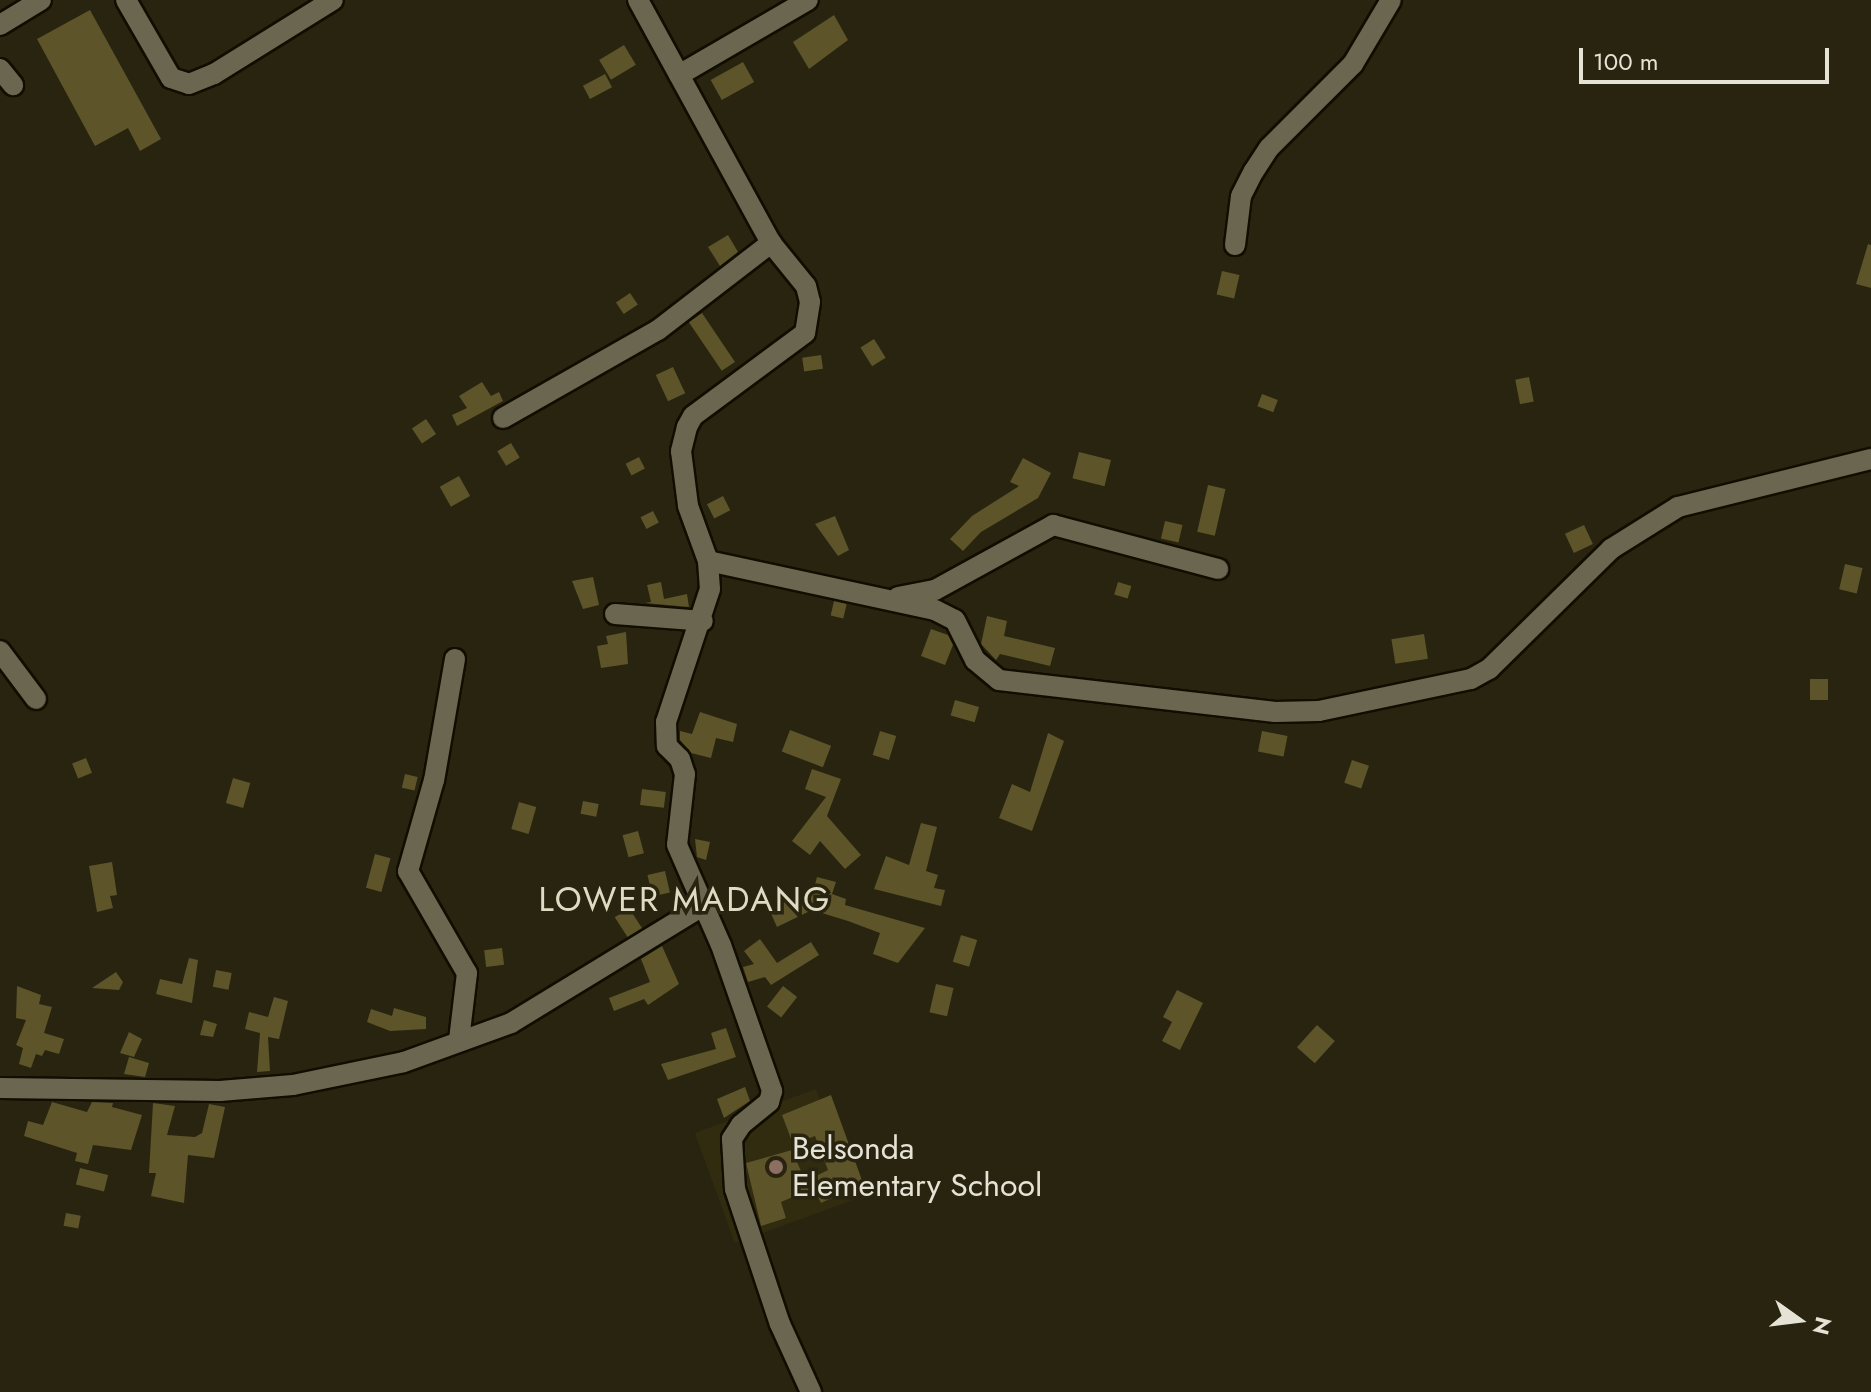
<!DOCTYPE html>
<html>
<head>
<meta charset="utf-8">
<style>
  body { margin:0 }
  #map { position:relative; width:1871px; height:1392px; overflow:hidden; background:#282410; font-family:Jost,sans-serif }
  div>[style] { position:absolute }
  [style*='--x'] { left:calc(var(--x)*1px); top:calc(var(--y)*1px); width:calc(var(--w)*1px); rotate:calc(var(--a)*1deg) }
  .built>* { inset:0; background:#312b0f; transform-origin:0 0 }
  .building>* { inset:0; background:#5d5429; transform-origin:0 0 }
  .roads { filter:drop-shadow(2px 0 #110d00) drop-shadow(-2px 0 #110d00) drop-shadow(0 2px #110d00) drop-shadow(0 -2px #110d00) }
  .minor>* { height:20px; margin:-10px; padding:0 10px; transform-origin:10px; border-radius:10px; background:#6b6650 }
  .dots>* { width:22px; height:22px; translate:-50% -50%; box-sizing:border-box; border:4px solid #282410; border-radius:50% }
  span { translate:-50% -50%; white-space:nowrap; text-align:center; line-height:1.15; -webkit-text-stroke:7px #282410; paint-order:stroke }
  .poi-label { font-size:32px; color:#e5e2d6 }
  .left { translate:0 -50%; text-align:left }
  .neighbourhood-label { font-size:34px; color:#dfdac1; letter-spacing:2px }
  .north { position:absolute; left:1759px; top:1280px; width:80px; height:80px; -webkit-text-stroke:6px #282410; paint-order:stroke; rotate:104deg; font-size:22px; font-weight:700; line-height:32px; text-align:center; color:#e5e2d6 }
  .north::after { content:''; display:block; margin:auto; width:28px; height:36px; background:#e5e2d6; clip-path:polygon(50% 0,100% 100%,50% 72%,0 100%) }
  .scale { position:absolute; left:1579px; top:48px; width:250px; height:36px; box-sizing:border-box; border:4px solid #e5e2d6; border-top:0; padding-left:10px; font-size:24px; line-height:28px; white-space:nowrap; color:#e5e2d6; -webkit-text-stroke:6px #282410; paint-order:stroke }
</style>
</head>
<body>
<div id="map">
  <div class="built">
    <div style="left:816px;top:1089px;width:117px;height:129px;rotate:70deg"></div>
  </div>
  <div class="building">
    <div style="clip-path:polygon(90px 10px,161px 139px,140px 151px,128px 128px,95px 146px,37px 39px)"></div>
    <div style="clip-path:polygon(834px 15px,848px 40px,809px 69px,793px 42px)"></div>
    <div style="left:624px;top:45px;width:23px;height:29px;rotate:59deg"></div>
    <div style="left:743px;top:62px;width:23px;height:37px;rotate:61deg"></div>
    <div style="left:605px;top:74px;width:15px;height:25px;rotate:62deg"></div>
    <div style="clip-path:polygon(728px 235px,738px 252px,720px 266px,708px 247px)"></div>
    <div style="clip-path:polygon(1868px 244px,1871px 245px,1871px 288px,1856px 284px)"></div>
    <div style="left:1222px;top:271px;width:18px;height:24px;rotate:13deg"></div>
    <div style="left:630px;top:293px;width:14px;height:17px;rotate:56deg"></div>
    <div style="left:702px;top:313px;width:59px;height:16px;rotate:56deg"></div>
    <div style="left:874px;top:339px;width:22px;height:16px;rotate:58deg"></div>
    <div style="left:821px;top:355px;width:14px;height:19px;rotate:82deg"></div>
    <div style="left:673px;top:367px;width:29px;height:19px;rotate:65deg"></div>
    <div style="left:1529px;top:377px;width:25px;height:14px;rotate:79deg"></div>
    <div style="clip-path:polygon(482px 382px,491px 396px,499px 392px,503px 401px,457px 426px,452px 415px,467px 408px,459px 396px)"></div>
    <div style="left:1262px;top:394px;width:17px;height:13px;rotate:21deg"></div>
    <div style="left:426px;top:419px;width:18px;height:17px;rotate:56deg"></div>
    <div style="left:511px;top:443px;width:17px;height:16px;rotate:59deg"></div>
    <div style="left:1079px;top:452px;width:33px;height:27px;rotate:14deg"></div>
    <div style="left:639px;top:457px;width:13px;height:15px;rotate:63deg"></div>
    <div style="clip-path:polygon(1023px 458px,1051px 473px,1038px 498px,981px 532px,963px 551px,950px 539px,972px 516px,1019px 486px,1010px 482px)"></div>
    <div style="left:459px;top:476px;width:23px;height:22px;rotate:61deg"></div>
    <div style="left:1208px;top:485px;width:18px;height:48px;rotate:13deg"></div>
    <div style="left:723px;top:496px;width:16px;height:18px;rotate:63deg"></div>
    <div style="left:653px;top:511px;width:13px;height:14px;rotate:63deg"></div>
    <div style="clip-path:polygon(835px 516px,849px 550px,838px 556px,815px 524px)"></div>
    <div style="left:1165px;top:521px;width:18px;height:18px;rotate:13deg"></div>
    <div style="left:1584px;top:525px;width:21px;height:21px;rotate:65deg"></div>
    <div style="left:1845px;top:564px;width:18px;height:26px;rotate:13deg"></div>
    <div style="clip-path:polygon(593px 577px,599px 605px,583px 609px,572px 581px)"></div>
    <div style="clip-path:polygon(661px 582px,664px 599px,687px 594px,689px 607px,645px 603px,651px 602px,647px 585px)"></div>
    <div style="left:1118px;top:582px;width:14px;height:13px;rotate:17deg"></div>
    <div style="left:834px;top:601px;width:13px;height:15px;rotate:13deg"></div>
    <div style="clip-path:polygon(987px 616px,1007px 621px,1004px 636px,1055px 648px,1050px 666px,1000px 654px,996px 660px,981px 644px)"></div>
    <div style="clip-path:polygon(931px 629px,948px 635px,953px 645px,945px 665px,921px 656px)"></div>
    <div style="clip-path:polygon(626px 632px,628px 664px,601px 668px,597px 646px,608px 644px,606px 636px)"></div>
    <div style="left:1424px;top:634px;width:25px;height:33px;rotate:81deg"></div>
    <div style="left:1810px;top:679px;width:18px;height:21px"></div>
    <div style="left:955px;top:700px;width:25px;height:16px;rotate:16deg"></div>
    <div style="clip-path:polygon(700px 712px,737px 724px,733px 742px,716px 738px,711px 758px,691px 753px,680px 740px,680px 731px,692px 734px)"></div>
    <div style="left:790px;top:730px;width:44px;height:23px;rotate:21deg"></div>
    <div style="left:880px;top:731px;width:17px;height:25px;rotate:17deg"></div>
    <div style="left:1262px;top:731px;width:26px;height:21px;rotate:11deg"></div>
    <div style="clip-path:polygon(1048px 733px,1064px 741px,1032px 831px,999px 818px,1012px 784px,1030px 792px)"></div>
    <div style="left:86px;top:758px;width:16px;height:15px;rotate:68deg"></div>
    <div style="left:1352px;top:760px;width:18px;height:24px;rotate:19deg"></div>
    <div style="clip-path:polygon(812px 769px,841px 779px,827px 816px,861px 855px,845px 869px,820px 841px,810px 855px,792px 841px,826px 797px,805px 789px)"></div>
    <div style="left:405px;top:774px;width:13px;height:14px;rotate:13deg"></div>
    <div style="left:233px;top:778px;width:18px;height:26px;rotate:16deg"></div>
    <div style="left:642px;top:789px;width:24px;height:16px;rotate:7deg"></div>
    <div style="left:583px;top:801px;width:16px;height:13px;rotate:11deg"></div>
    <div style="left:519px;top:802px;width:18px;height:28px;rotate:16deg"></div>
    <div style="clip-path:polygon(921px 823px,937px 827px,926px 871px,938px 875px,934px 888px,945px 890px,941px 906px,874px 889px,886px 856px,909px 865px)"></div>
    <div style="left:638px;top:831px;width:23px;height:16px;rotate:75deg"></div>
    <div style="clip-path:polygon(695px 839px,710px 842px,706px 860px,697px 857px)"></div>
    <div style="left:375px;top:854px;width:16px;height:35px;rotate:15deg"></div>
    <div style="clip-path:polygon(112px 862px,117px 895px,110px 896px,113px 908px,97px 912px,89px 866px)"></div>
    <div style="left:665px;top:871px;width:22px;height:18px;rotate:77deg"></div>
    <div style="clip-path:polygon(817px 877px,836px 882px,832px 894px,846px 899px,845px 905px,925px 928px,898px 963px,873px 954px,880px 933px,848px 921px,812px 910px,777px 927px,769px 909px,814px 888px)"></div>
    <div style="left:629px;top:908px;width:24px;height:17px;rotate:57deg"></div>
    <div style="left:961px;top:935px;width:17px;height:28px;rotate:17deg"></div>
    <div style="clip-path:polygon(760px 939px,777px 963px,811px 942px,819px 955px,771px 985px,765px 977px,748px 982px,743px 967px,754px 964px,744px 951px)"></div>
    <div style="clip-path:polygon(662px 946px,679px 984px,648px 1005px,644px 999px,614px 1011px,609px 998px,650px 982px,641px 959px)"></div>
    <div style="left:502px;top:948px;width:17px;height:18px;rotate:83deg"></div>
    <div style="clip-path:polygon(189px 958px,198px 960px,192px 1003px,156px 994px,160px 979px,182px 984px)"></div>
    <div style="left:216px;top:970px;width:16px;height:17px;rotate:11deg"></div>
    <div style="clip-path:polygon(116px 972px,123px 982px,119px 990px,92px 988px)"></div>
    <div style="left:936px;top:984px;width:18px;height:29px;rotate:13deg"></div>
    <div style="clip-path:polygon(17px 986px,41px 995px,39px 1004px,52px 1007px,44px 1033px,64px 1039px,59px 1054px,45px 1050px,42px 1056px,36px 1054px,31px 1068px,19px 1064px,23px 1048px,16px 1045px,26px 1020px,16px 1018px)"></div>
    <div style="left:783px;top:986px;width:18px;height:26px;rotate:38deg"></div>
    <div style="clip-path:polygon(1177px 990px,1203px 1003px,1180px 1050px,1162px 1041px,1172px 1022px,1163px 1017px)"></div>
    <div style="clip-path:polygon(274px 997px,288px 1001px,279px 1039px,268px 1037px,270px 1071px,257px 1072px,260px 1033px,245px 1029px,249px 1012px,268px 1017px)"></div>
    <div style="clip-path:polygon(394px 1008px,426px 1017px,426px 1029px,390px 1031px,367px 1022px,371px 1009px,392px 1016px)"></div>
    <div style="clip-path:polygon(204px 1020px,217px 1024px,213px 1037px,200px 1035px)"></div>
    <div style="left:1317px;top:1025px;width:24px;height:30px;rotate:42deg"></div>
    <div style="clip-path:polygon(726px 1028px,736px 1057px,668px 1080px,661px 1064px,716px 1049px,711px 1033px)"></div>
    <div style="clip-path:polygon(129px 1032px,142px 1039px,134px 1057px,120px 1053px)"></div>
    <div style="clip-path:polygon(129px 1057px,149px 1063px,145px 1077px,124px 1074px)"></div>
    <div style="clip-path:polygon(745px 1087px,750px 1101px,724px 1118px,717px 1099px)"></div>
    <div style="clip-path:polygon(831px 1095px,863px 1183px,821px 1203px,810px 1179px,828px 1170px,815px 1136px,793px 1144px,782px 1115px)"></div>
    <div style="clip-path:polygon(52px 1102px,87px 1112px,92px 1102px,113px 1103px,112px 1107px,142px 1115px,131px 1150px,93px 1145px,88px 1164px,75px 1161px,77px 1153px,24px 1136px,28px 1121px,43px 1125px)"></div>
    <div style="clip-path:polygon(153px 1103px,175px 1106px,167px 1135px,195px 1137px,202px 1133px,209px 1104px,225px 1107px,214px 1158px,188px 1155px,184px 1203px,151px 1196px,156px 1173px,149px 1173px)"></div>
    <div style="clip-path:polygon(792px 1150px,809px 1190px,781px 1202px,786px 1218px,761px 1226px,746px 1163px)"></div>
    <div style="left:80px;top:1168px;width:29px;height:17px;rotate:14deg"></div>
    <div style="left:66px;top:1213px;width:15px;height:13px;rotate:11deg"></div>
  </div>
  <div class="roads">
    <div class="minor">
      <div style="--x:126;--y:0;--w:90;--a:60"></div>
      <div style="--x:171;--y:78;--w:19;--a:18"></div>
      <div style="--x:189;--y:84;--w:27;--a:-22"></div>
      <div style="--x:214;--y:74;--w:140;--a:-31.9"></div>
      <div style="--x:638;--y:0;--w:277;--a:61.3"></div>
      <div style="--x:771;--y:243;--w:55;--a:50.9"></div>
      <div style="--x:806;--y:286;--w:16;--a:76"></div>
      <div style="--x:810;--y:302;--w:31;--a:99"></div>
      <div style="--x:805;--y:333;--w:139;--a:143.5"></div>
      <div style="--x:693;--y:416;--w:13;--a:119"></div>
      <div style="--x:687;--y:427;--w:25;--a:104"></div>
      <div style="--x:681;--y:451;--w:55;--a:82.7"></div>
      <div style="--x:688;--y:506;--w:59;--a:70"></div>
      <div style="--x:708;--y:561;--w:28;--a:86"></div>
      <div style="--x:710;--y:589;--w:140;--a:108.3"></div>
      <div style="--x:666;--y:722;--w:24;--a:88"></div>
      <div style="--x:667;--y:746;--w:18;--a:45"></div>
      <div style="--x:680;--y:759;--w:16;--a:72"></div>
      <div style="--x:685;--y:774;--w:71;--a:96.4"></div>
      <div style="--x:677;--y:845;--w:109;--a:66.3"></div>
      <div style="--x:721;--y:945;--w:155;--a:70.7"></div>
      <div style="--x:772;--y:1091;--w:11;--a:105"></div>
      <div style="--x:769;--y:1102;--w:36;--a:141"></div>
      <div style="--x:741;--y:1125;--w:17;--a:123"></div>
      <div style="--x:732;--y:1139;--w:50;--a:86.6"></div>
      <div style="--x:735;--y:1189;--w:142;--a:71.6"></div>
      <div style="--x:780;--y:1324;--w:75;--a:65.5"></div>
      <div style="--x:0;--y:25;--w:48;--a:-31.4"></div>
      <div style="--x:0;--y:69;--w:21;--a:51"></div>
      <div style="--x:679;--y:75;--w:149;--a:-30.2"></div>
      <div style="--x:1235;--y:245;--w:49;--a:-83"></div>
      <div style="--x:1241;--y:196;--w:28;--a:-63"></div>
      <div style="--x:1254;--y:171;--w:27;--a:-57"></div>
      <div style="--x:1269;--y:148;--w:119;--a:-45"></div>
      <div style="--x:1353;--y:64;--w:74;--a:-59.3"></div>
      <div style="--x:503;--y:418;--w:178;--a:-29.6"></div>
      <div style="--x:658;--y:330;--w:143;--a:-37.6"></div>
      <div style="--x:708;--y:561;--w:232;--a:12.2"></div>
      <div style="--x:935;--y:610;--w:22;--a:27"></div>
      <div style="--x:955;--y:620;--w:45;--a:63.4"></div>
      <div style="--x:975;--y:660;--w:31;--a:40"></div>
      <div style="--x:999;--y:680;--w:278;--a:6.6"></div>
      <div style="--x:1275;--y:712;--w:44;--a:-1.3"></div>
      <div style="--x:1319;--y:711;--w:155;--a:-11.9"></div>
      <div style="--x:1471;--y:679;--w:21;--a:-29"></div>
      <div style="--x:1489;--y:669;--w:171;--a:-44.5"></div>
      <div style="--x:1611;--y:549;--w:79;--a:-32.1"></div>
      <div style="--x:1678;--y:507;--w:199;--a:-14"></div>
      <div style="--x:898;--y:597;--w:38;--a:-11"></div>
      <div style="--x:935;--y:590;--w:135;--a:-28.8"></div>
      <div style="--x:1053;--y:525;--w:171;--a:14.9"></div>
      <div style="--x:615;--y:614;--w:88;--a:4.5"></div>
      <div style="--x:0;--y:651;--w:60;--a:53.1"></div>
      <div style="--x:455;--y:659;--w:123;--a:99.8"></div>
      <div style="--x:434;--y:780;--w:95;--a:105.9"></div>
      <div style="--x:408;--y:871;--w:118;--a:60"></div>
      <div style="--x:467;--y:973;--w:67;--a:96.8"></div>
      <div style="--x:0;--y:1088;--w:220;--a:0.8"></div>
      <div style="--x:220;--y:1091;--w:73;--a:-4.7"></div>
      <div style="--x:293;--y:1085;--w:113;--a:-11.7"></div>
      <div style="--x:404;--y:1062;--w:114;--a:-20"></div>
      <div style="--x:511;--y:1023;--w:225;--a:-31.4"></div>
    </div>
  </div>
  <div class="dots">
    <div style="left:776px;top:1167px;background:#8d6e63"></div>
  </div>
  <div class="poi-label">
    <span class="left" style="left:792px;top:1167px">Belsonda<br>Elementary School</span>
  </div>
  <div class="neighbourhood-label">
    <span style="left:685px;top:900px">LOWER MADANG</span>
  </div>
  <div class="north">N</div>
  <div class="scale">100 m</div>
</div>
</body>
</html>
